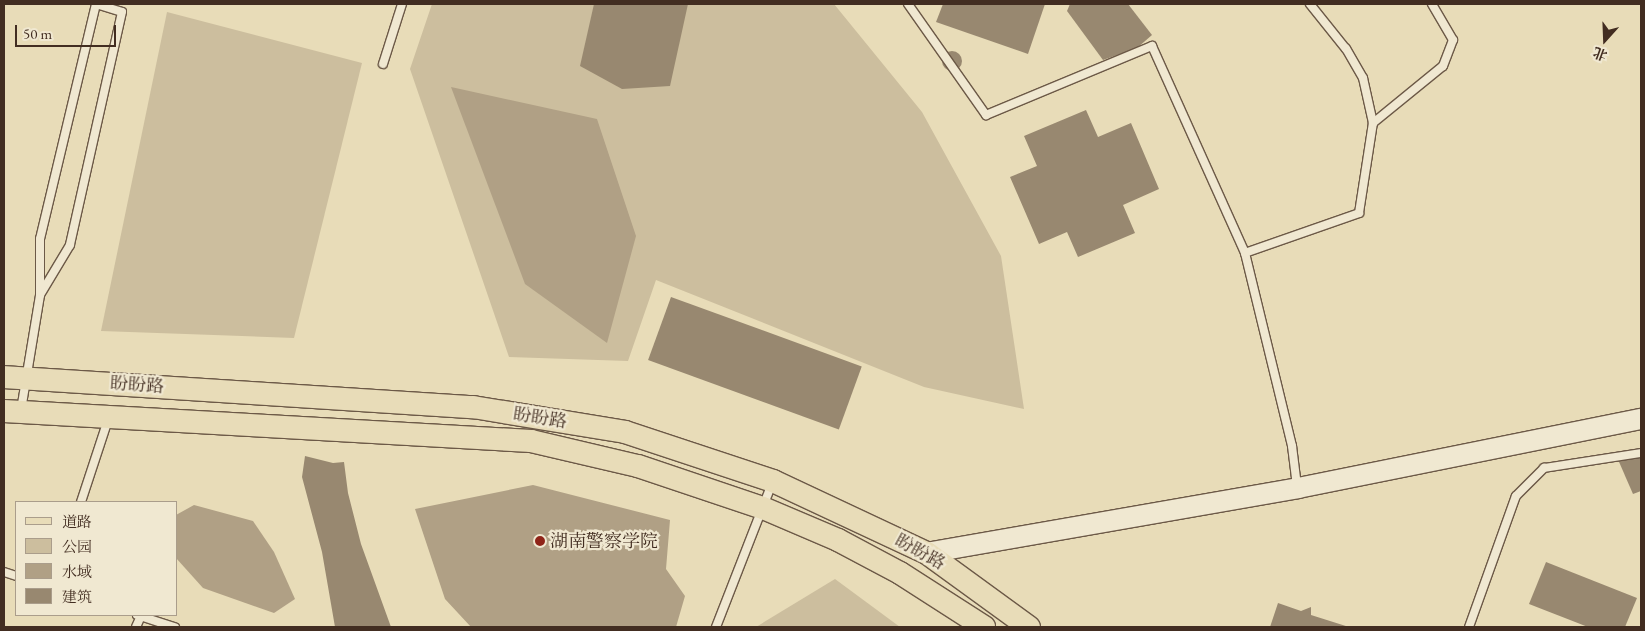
<!DOCTYPE html>
<html>
<head>
<meta charset="utf-8">
<style>
  body { margin:0 }
  #map { position:relative; width:1645px; height:631px; overflow:hidden; background:#e8dcb8; font-family:"EB Garamond","Noto Serif SC",serif }
  div>[style] { position:absolute }
  [style*='--x'] { left:calc(var(--x)*1px); top:calc(var(--y)*1px); width:calc(var(--w)*1px); rotate:calc(var(--a)*1deg) }
  .green>* { inset:0; background:#ccbe9e }
  .water>* { inset:0; background:#b0a085 }
  .building>* { inset:0; background:#988870; transform-origin:0 0 }
  .round { border-radius:50% }
  .roads { filter:drop-shadow(1px 0 #6c5947) drop-shadow(-1px 0 #6c5947) drop-shadow(0 1px #6c5947) drop-shadow(0 -1px #6c5947) }
  .lane>* { height:8px; margin:-4px; padding:0 4px; transform-origin:4px; border-radius:4px; background:#f0e8d1 }
  .secondary>* { height:20px; margin:-10px; padding:0 10px; transform-origin:10px; border-radius:10px; background:#f0e8d1 }
  .primary>* { height:22px; margin:-11px; padding:0 11px; transform-origin:11px; border-radius:11px; background:#e8dcb8 }
  .dots>* { width:14px; height:14px; translate:-50% -50%; box-sizing:border-box; border:2px solid #f0e8d1; border-radius:50% }
  span { translate:-50% -50%; white-space:nowrap; text-align:center; line-height:1.15; -webkit-text-stroke:4.5px #f0e8d1; paint-order:stroke }
  .street-label { font-size:18px; color:#422d21 }
  .poi-label { font-size:18px; color:#422d21 }
  .left { translate:0 -50%; text-align:left }
  .frame { position:absolute; inset:0; border:5px solid #422d21; pointer-events:none }
  .legend { position:absolute; left:15px; top:501px; width:162px; height:115px; box-sizing:border-box; background:#f0e8d1; border:1px solid #aa9d8b; margin:0; padding:6px 9px; list-style:none; font-size:15px; color:#422d21 }
  .legend li { display:flex; align-items:center; gap:10px; height:25px }
  .legend b { width:25px; border:1px solid #aa9d8b }
  .north { position:absolute; left:1580px; top:15px; width:50px; height:50px; -webkit-text-stroke:4px #f0e8d1; paint-order:stroke; rotate:200deg; font-size:14px; font-weight:700; line-height:20px; text-align:center; color:#422d21 }
  .north::after { content:''; display:block; margin:auto; width:18px; height:22px; background:#422d21; clip-path:polygon(50% 0,100% 100%,50% 72%,0 100%) }
  .scale { position:absolute; left:15px; top:25px; width:101px; height:22px; box-sizing:border-box; border:2px solid #422d21; border-top:0; padding-left:6px; font-size:15px; line-height:18px; white-space:nowrap; color:#422d21; -webkit-text-stroke:4px #f0e8d1; paint-order:stroke }
</style>
</head>
<body>
<div id="map">
  <div class="green">
    <div style="clip-path:polygon(432px 4px,834px 4px,922px 112px,1001px 256px,1024px 409px,924px 387px,656px 280px,628px 361px,509px 357px,410px 69px)"></div>
    <div style="clip-path:polygon(167px 12px,362px 63px,294px 338px,101px 331px)"></div>
    <div style="clip-path:polygon(835px 579px,900px 627px,756px 627px)"></div>
  </div>
  <div class="water">
    <div style="clip-path:polygon(451px 87px,597px 119px,636px 236px,607px 343px,525px 284px)"></div>
    <div style="clip-path:polygon(533px 485px,670px 520px,666px 569px,685px 596px,676px 627px,471px 627px,445px 599px,415px 509px)"></div>
    <div style="clip-path:polygon(194px 505px,253px 521px,274px 552px,295px 599px,274px 613px,203px 588px,176px 558px,176px 515px)"></div>
  </div>
  <div class="building">
    <div style="clip-path:polygon(594px 4px,688px 4px,670px 86px,622px 89px,580px 66px)"></div>
    <div style="clip-path:polygon(943px 4px,1045px 4px,1028px 54px,936px 22px)"></div>
    <div style="clip-path:polygon(1070px 4px,1128px 4px,1152px 35px,1137px 48px,1103px 60px,1067px 11px)"></div>
    <div class="round" style="left:942px;top:51px;width:20px;height:20px"></div>
    <div style="clip-path:polygon(1086px 110px,1098px 137px,1131px 123px,1159px 189px,1123px 205px,1135px 233px,1078px 257px,1067px 232px,1039px 244px,1010px 177px,1037px 166px,1024px 136px)"></div>
    <div style="left:671px;top:297px;width:203px;height:67px;rotate:20deg"></div>
    <div style="clip-path:polygon(1641px 449px,1641px 491px,1633px 494px,1616px 455px)"></div>
    <div style="clip-path:polygon(305px 456px,333px 463px,344px 462px,348px 493px,361px 544px,391px 627px,335px 627px,322px 552px,302px 477px)"></div>
    <div style="clip-path:polygon(1546px 562px,1637px 598px,1625px 627px,1588px 627px,1529px 604px)"></div>
    <div style="clip-path:polygon(1278px 603px,1301px 611px,1311px 607px,1311px 615px,1349px 627px,1270px 627px)"></div>
  </div>
  <div class="roads">
    <div class="lane">
      <div style="--x:908;--y:4;--w:136;--a:54.9"></div>
      <div style="--x:986;--y:115;--w:180;--a:-22.6"></div>
      <div style="--x:1152;--y:46;--w:227;--a:65.8"></div>
      <div style="--x:1245;--y:253;--w:199;--a:76.3"></div>
      <div style="--x:1292;--y:446;--w:40;--a:82.9"></div>
      <div style="--x:383;--y:64;--w:63;--a:-72.4"></div>
      <div style="--x:1373;--y:123;--w:90;--a:-39.2"></div>
      <div style="--x:1443;--y:66;--w:28;--a:-69"></div>
      <div style="--x:1453;--y:40;--w:42;--a:-120.3"></div>
      <div style="--x:1245;--y:253;--w:121;--a:-19.3"></div>
      <div style="--x:1359;--y:213;--w:91;--a:-81.2"></div>
      <div style="--x:1373;--y:123;--w:46;--a:-102.5"></div>
      <div style="--x:1363;--y:78;--w:34;--a:-120"></div>
      <div style="--x:1346;--y:49;--w:58;--a:-128.7"></div>
      <div style="--x:21;--y:410;--w:117;--a:-80.6"></div>
      <div style="--x:40;--y:295;--w:56;--a:-90"></div>
      <div style="--x:40;--y:239;--w:242;--a:-76.6"></div>
      <div style="--x:96;--y:4;--w:27;--a:17"></div>
      <div style="--x:122;--y:12;--w:239;--a:102.6"></div>
      <div style="--x:70;--y:245;--w:58;--a:121"></div>
      <div style="--x:81;--y:502;--w:86;--a:-71.8"></div>
      <div style="--x:4;--y:572;--w:13;--a:18"></div>
      <div style="--x:137;--y:615;--w:40;--a:18"></div>
      <div style="--x:136;--y:627;--w:12;--a:-66"></div>
      <div style="--x:716;--y:627;--w:155;--a:-68.7"></div>
      <div style="--x:1469;--y:627;--w:139;--a:-70.3"></div>
      <div style="--x:1516;--y:496;--w:40;--a:-45"></div>
      <div style="--x:1544;--y:468;--w:98;--a:-8.8"></div>
    </div>
    <div class="secondary">
      <div style="--x:927;--y:553;--w:377;--a:-9.9"></div>
      <div style="--x:1298;--y:488;--w:350;--a:-11.4"></div>
    </div>
    <div class="primary">
      <div style="--x:4;--y:377;--w:470;--a:3.7"></div>
      <div style="--x:473;--y:407;--w:154;--a:9.3"></div>
      <div style="--x:625;--y:432;--w:156;--a:18.3"></div>
      <div style="--x:773;--y:481;--w:170;--a:25.1"></div>
      <div style="--x:927;--y:553;--w:126;--a:36"></div>
      <div style="--x:4;--y:411;--w:528;--a:3.26"></div>
      <div style="--x:531;--y:441;--w:110;--a:13.2"></div>
      <div style="--x:638;--y:466;--w:132;--a:18.6"></div>
      <div style="--x:763;--y:508;--w:82;--a:23.1"></div>
      <div style="--x:838;--y:540;--w:70;--a:28"></div>
      <div style="--x:900;--y:573;--w:100;--a:32.7"></div>
    </div>
  </div>
  <div class="dots">
    <div style="left:540px;top:541px;background:#8f2418"></div>
  </div>
  <div class="street-label">
    <span style="left:137px;top:385px;rotate:4deg">盼盼路</span>
    <span style="left:540px;top:418px;rotate:9deg">盼盼路</span>
    <span style="left:920px;top:552px;rotate:29deg">盼盼路</span>
  </div>
  <div class="poi-label">
    <span class="left" style="left:550px;top:541px">湖南警察学院</span>
  </div>
  <div class="frame"></div>
  <ul class="legend">
  <li><b style="height:6px;background:#e8dcb8"></b>道路</li>
  <li><b style="height:14px;background:#ccbe9e"></b>公园</li>
  <li><b style="height:14px;background:#b0a085"></b>水域</li>
  <li><b style="height:14px;background:#988870"></b>建筑</li>
  </ul>
  <div class="north">北</div>
  <div class="scale">50 m</div>
</div>
</body>
</html>
